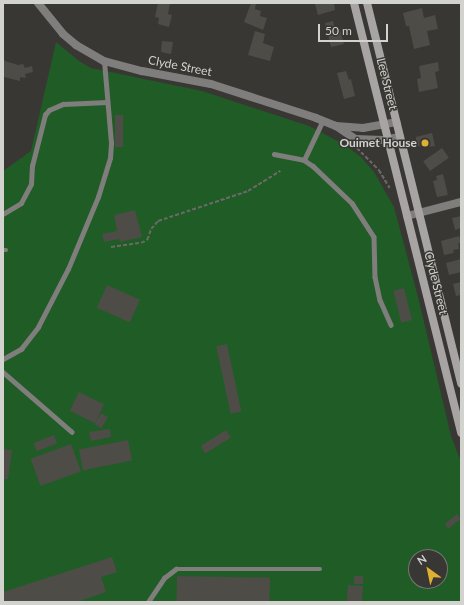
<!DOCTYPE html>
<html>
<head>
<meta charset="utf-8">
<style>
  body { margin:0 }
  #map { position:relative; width:464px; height:605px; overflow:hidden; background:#383733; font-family:Lato,sans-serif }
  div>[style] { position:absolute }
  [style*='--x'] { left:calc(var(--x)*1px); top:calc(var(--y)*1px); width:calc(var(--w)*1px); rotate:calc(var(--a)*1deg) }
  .green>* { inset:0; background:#205c26 }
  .building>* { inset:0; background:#4d4c47; transform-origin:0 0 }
  .path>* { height:1.5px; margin-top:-0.75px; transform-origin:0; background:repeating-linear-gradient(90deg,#6a6966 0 4px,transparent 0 6px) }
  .service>* { height:4.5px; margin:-2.25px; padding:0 2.25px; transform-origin:2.25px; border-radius:2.25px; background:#807d7d }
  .minor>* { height:8px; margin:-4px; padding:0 4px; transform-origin:4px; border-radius:4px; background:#807d7d }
  .secondary>* { height:8px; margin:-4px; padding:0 4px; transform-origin:4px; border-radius:4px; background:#a8a4a4 }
  .dots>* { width:11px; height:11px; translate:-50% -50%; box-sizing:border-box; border:2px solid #383733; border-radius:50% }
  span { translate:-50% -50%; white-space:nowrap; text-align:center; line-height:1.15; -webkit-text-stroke:3px #383733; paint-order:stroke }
  .street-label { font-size:12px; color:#d2d2cf }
  .poi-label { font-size:12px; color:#d2d2cf; font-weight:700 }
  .right { translate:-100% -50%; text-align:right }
  .frame { position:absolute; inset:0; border:4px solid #d2d2cf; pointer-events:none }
  .north { position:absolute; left:408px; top:549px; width:40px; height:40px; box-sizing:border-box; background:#383733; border:1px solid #767571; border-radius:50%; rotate:327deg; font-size:11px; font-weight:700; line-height:16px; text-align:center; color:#d2d2cf }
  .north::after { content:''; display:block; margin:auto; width:14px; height:18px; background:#e0b034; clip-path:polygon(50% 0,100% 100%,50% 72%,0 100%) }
  .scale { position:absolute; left:318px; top:24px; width:70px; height:18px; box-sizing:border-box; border:2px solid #d2d2cf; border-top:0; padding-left:5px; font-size:12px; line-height:14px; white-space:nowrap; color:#d2d2cf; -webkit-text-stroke:3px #383733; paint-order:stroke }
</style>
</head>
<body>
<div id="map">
  <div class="green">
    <div style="clip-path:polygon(evenodd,56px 42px,79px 61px,91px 68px,202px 91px,309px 126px,345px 145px,361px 157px,374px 172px,394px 207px,419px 301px,451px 436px,461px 462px,461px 602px,3px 602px,3px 171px,31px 151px,56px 42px,416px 557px,440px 557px,440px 581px,416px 581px,416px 557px)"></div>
  </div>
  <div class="building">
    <div style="clip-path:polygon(158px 3px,170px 3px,168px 14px,172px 15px,169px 27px,158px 24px,159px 18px,155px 17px)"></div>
    <div style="clip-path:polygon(251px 3px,256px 4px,255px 9px,261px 11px,260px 16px,267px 18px,263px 30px,244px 22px)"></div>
    <div style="clip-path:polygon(334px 3px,335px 10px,318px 15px,315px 4px)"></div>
    <div style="clip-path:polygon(422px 8px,424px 18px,435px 15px,438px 29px,427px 31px,430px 45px,414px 49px,409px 26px,406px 26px,403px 13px)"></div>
    <div style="clip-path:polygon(333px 21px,335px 31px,340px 29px,344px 44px,331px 47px,325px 23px)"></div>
    <div style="clip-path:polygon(255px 31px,265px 34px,263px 43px,274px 47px,270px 61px,248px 55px)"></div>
    <div style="clip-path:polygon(162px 41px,173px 42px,171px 54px,161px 52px)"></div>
    <div style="clip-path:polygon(3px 58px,5px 61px,18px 65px,23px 64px,25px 68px,32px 66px,33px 72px,25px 74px,26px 78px,20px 77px,20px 81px,4px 77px)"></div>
    <div style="clip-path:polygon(438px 62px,439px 71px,435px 72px,438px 88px,419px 92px,417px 79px,421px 78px,419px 66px)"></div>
    <div style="clip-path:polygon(346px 71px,349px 80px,351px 79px,355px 96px,344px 99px,337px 73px)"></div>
    <div style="left:115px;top:115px;width:8px;height:32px"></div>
    <div style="clip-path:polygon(432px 133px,435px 146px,426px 147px,416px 146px,416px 137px)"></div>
    <div style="left:442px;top:148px;width:12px;height:23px;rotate:55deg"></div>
    <div style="clip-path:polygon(443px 174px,448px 195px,437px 197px,433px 181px,437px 180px,436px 176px)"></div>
    <div style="clip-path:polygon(135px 210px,142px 237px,120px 242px,119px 239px,104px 242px,102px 234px,117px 231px,114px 215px)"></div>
    <div style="clip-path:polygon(461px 216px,461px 228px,455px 230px,452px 218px)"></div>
    <div style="clip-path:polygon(459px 236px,461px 243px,458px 243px,459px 249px,453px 250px,454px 253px,444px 255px,441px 241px)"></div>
    <div style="clip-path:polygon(461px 259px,461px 272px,449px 275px,446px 263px)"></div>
    <div style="clip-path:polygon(461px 282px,461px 295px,456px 296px,453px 284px)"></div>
    <div style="left:107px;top:285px;width:36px;height:25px;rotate:24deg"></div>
    <div style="left:404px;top:288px;width:33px;height:11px;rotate:76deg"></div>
    <div style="left:227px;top:344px;width:69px;height:11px;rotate:78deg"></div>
    <div style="left:79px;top:392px;width:28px;height:21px;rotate:26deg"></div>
    <div style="left:101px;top:413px;width:8px;height:13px;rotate:30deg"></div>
    <div style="clip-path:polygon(110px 429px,111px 437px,91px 441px,89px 432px)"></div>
    <div style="left:226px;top:430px;width:9px;height:30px;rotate:58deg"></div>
    <div style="left:54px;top:435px;width:9px;height:22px;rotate:69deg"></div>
    <div style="left:128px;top:440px;width:21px;height:50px;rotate:79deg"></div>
    <div style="left:71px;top:444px;width:29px;height:43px;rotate:70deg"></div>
    <div style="clip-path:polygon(3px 449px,12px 450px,8px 479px,3px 479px)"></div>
    <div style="left:457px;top:514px;width:6px;height:16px;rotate:51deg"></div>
    <div style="clip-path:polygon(112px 557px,117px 572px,101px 577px,106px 592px,77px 602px,4px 602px,3px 592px)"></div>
    <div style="left:177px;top:576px;width:93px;height:26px;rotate:1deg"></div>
    <div style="left:354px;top:576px;width:9px;height:8px"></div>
    <div style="left:348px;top:585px;width:15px;height:17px;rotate:4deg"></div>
  </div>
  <div class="path">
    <div style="--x:357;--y:148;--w:31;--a:45"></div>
    <div style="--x:379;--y:170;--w:21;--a:59"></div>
    <div style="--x:111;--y:247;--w:30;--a:-8"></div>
    <div style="--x:141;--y:243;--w:7;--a:-27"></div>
    <div style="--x:147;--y:240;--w:12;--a:-70"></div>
    <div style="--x:151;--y:229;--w:11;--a:-49"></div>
    <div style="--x:158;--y:221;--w:95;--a:-18.4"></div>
    <div style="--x:248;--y:191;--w:38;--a:-32"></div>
  </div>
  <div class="service">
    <div style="--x:274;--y:154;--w:31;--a:11"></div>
    <div style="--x:304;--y:160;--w:11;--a:34"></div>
    <div style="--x:313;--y:166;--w:54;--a:43.5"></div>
    <div style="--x:352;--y:203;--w:40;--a:57.1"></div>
    <div style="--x:374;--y:237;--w:40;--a:88.6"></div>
    <div style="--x:375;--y:277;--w:24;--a:78"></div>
    <div style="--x:380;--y:300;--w:27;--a:66"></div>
    <div style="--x:304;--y:160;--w:44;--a:-64.6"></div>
    <div style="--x:3;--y:214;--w:21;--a:-31"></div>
    <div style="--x:21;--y:203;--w:21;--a:-62"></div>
    <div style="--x:31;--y:184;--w:18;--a:-87"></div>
    <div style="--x:32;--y:166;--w:53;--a:-75.7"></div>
    <div style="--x:45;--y:115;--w:6;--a:-51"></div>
    <div style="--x:49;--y:110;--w:15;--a:-23"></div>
    <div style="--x:63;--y:104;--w:44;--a:-2.6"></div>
    <div style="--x:3;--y:250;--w:3;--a:0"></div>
    <div style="--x:3;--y:359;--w:21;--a:-29"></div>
    <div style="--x:21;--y:349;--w:28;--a:-52"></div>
    <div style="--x:38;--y:327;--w:65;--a:-62.7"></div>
    <div style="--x:68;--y:269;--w:78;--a:-67.4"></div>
    <div style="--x:98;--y:197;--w:41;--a:-72.9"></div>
    <div style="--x:110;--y:158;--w:15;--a:-86"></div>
    <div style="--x:111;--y:143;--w:82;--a:-94.9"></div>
    <div style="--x:3;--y:372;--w:91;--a:41"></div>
    <div style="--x:148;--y:602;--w:29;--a:-56"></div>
    <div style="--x:164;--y:578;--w:15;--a:-37"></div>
    <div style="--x:176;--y:569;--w:144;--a:0"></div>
  </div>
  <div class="minor">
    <div style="--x:38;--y:3;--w:40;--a:51"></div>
    <div style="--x:63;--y:34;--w:17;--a:40"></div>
    <div style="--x:76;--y:45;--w:32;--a:30"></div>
    <div style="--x:104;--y:61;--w:39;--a:15"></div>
    <div style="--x:142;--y:71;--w:70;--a:10.7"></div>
    <div style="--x:211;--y:84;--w:110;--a:17.9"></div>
    <div style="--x:316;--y:118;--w:22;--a:22"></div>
    <div style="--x:336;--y:126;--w:23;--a:34"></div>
    <div style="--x:355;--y:139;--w:28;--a:2"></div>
    <div style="--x:383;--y:140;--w:17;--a:-10"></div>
    <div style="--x:336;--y:126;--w:27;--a:4"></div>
    <div style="--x:363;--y:128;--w:34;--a:-10"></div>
    <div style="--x:407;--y:216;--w:56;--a:-14.5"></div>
  </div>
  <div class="secondary">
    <div style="--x:354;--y:3;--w:443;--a:76"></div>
    <div style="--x:367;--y:3;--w:392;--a:76.1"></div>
  </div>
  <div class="dots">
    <div style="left:425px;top:143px;background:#e0b034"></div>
  </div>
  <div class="street-label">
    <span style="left:180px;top:66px;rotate:11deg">Clyde Street</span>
    <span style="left:387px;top:84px;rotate:76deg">Lee Street</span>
    <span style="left:436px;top:283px;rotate:76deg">Clyde Street</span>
  </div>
  <div class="poi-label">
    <span class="right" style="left:417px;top:143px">Ouimet House</span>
  </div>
  <div class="frame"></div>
  <div class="north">N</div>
  <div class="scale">50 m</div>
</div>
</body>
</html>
